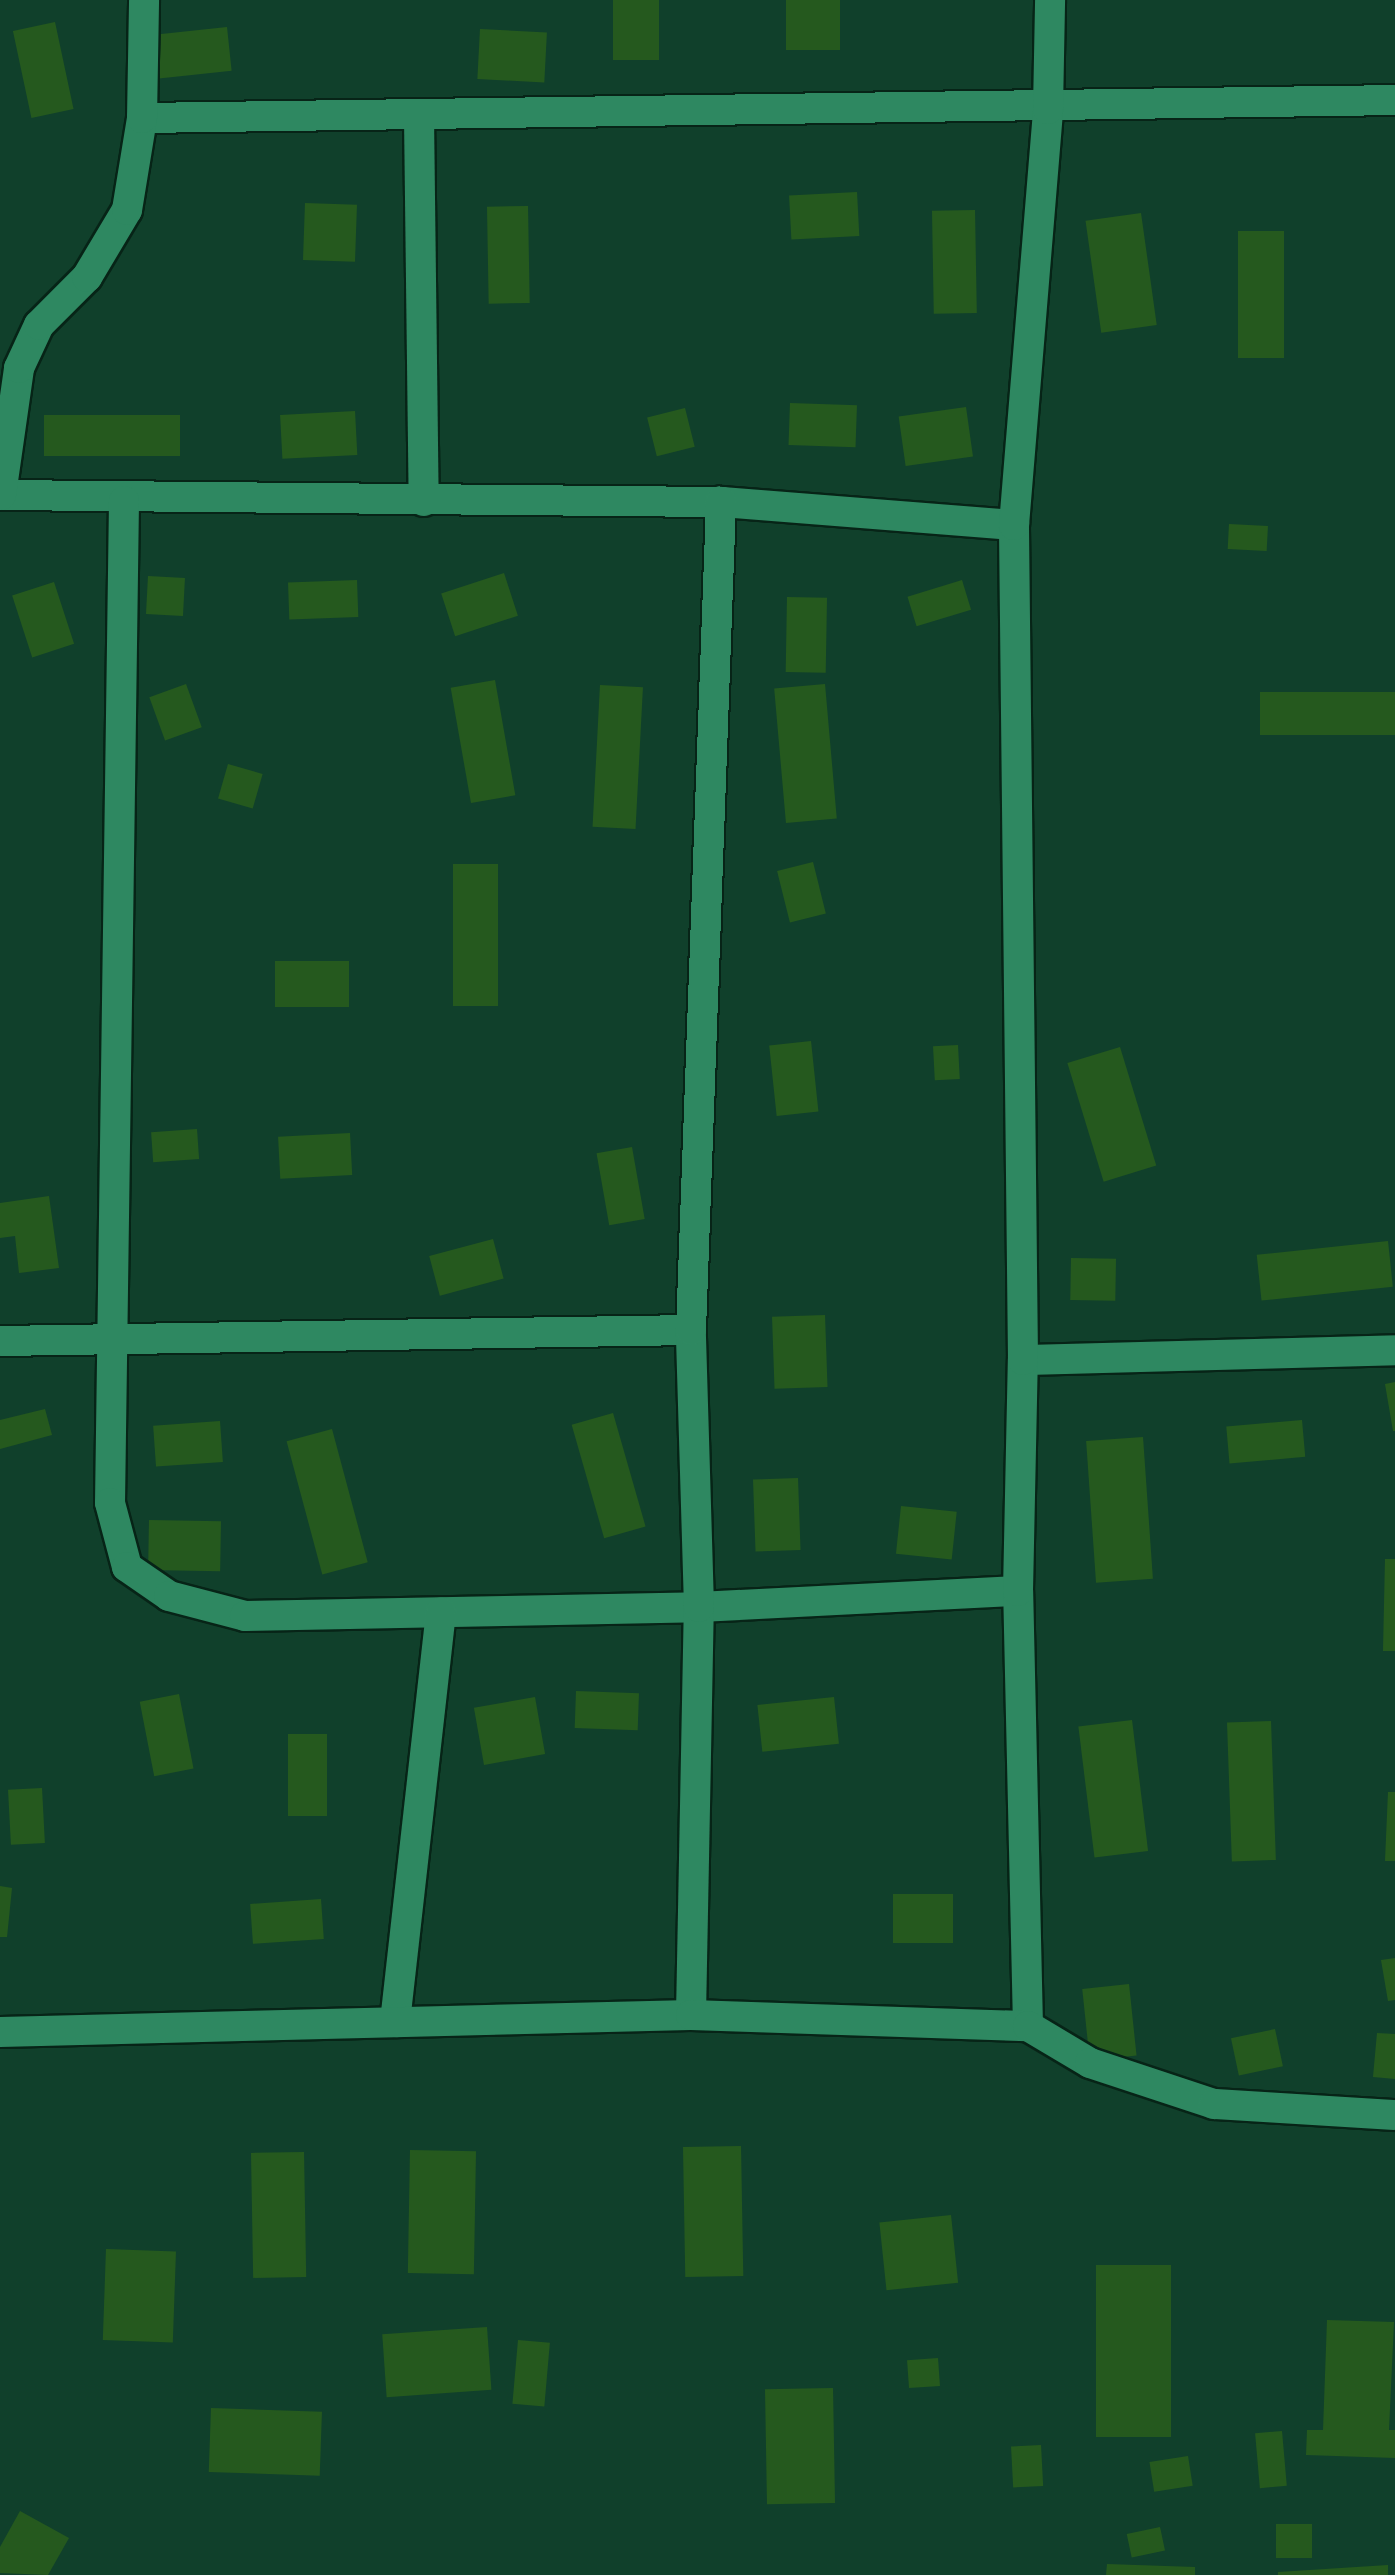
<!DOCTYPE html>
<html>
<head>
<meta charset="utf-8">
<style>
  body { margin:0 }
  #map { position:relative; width:1395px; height:2575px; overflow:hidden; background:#10402b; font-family:"Golos Text",sans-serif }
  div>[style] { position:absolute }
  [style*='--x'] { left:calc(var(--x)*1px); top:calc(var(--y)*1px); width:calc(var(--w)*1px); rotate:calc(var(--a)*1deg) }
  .building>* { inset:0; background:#25591e; transform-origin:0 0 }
  .roads { filter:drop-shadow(2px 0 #072417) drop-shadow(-2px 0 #072417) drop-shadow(0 2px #072417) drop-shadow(0 -2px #072417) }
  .street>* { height:30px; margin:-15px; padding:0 15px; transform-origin:15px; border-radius:15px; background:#2e8861 }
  span { translate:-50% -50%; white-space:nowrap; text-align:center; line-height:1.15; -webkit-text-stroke:10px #002515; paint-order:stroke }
</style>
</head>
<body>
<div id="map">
  <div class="building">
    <div style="left:613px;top:0;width:46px;height:60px"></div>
    <div style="left:786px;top:0;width:54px;height:50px"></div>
    <div style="left:55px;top:22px;width:89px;height:43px;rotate:78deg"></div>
    <div style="left:227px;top:27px;width:44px;height:73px;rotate:84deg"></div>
    <div style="left:480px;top:29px;width:67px;height:50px;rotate:3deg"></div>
    <div style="left:857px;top:192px;width:44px;height:68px;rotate:87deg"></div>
    <div style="left:305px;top:203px;width:52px;height:57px;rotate:2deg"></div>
    <div style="left:528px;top:206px;width:97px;height:41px;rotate:89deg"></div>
    <div style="left:975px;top:210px;width:103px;height:43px;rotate:89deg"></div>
    <div style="left:1141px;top:213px;width:113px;height:56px;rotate:82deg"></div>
    <div style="left:1238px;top:231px;width:46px;height:127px"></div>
    <div style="left:790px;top:403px;width:67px;height:42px;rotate:2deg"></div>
    <div style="left:966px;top:407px;width:50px;height:68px;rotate:82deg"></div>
    <div style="left:685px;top:408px;width:40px;height:39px;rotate:76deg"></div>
    <div style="left:355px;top:411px;width:44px;height:75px;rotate:87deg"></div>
    <div style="left:44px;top:415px;width:136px;height:41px"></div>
    <div style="left:1229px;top:524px;width:39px;height:25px;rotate:3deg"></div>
    <div style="left:504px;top:573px;width:45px;height:66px;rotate:72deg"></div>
    <div style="left:148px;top:576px;width:37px;height:38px;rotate:3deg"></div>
    <div style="left:357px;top:580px;width:37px;height:69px;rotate:88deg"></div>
    <div style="left:962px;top:580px;width:31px;height:57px;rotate:73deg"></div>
    <div style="left:54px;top:582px;width:65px;height:44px;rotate:72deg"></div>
    <div style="left:787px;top:597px;width:40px;height:75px;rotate:1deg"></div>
    <div style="left:495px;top:680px;width:117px;height:45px;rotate:80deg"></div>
    <div style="left:186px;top:684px;width:46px;height:39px;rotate:70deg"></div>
    <div style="left:825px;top:684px;width:135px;height:51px;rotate:85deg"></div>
    <div style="left:600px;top:685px;width:43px;height:142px;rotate:3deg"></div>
    <div style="left:1395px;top:692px;width:43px;height:135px;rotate:90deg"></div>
    <div style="left:228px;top:764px;width:36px;height:36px;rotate:16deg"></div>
    <div style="left:813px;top:862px;width:53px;height:37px;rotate:76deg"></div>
    <div style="left:453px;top:864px;width:45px;height:142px"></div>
    <div style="left:275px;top:961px;width:74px;height:46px"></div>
    <div style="left:811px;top:1041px;width:71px;height:42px;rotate:84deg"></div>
    <div style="left:958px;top:1045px;width:34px;height:25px;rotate:87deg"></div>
    <div style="left:1120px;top:1047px;width:124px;height:55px;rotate:73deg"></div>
    <div style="left:197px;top:1129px;width:30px;height:46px;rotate:86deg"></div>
    <div style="left:350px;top:1133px;width:42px;height:72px;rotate:87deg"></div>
    <div style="left:632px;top:1147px;width:73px;height:36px;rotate:80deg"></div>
    <div style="clip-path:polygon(49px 1196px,59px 1268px,19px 1273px,15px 1236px,0 1238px,0 1203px)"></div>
    <div style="left:493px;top:1239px;width:41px;height:66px;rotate:75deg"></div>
    <div style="left:1388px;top:1241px;width:46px;height:132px;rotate:84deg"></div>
    <div style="left:1071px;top:1258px;width:45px;height:42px;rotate:1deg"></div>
    <div style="left:825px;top:1315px;width:72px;height:53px;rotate:88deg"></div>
    <div style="clip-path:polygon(1395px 1382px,1395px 1431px,1393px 1431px,1385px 1384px)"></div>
    <div style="clip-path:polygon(45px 1409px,52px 1435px,0 1449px,0 1420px)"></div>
    <div style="left:613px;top:1413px;width:118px;height:43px;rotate:74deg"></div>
    <div style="left:1302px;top:1420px;width:37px;height:76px;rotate:85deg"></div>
    <div style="left:220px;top:1421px;width:41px;height:67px;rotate:86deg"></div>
    <div style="left:332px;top:1429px;width:138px;height:47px;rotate:75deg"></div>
    <div style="left:1143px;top:1437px;width:142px;height:57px;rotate:86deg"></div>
    <div style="left:798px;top:1478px;width:72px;height:45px;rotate:88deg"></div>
    <div style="left:901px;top:1506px;width:56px;height:48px;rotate:6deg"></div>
    <div style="left:149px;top:1520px;width:72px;height:50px;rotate:1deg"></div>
    <div style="clip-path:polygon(1385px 1559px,1395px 1559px,1395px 1651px,1383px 1651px)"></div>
    <div style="left:576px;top:1691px;width:63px;height:37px;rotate:2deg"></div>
    <div style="left:179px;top:1694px;width:76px;height:40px;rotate:79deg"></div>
    <div style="left:535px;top:1697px;width:58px;height:62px;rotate:80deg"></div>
    <div style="left:834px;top:1697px;width:47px;height:77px;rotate:84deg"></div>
    <div style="left:1132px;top:1720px;width:132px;height:54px;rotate:83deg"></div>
    <div style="left:1271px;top:1721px;width:139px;height:44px;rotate:88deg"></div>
    <div style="left:288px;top:1734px;width:39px;height:82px"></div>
    <div style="left:42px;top:1788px;width:55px;height:34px;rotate:87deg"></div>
    <div style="clip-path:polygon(1388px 1792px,1395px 1792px,1395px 1861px,1385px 1861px)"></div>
    <div style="clip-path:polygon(0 1886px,12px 1888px,7px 1937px,0 1937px)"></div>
    <div style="left:893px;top:1894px;width:60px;height:49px"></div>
    <div style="left:321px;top:1899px;width:40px;height:71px;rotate:86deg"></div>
    <div style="clip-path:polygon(1395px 1958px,1395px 2000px,1388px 2001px,1381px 1960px)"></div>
    <div style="left:1129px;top:1984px;width:72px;height:47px;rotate:84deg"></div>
    <div style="left:1275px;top:2029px;width:38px;height:45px;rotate:78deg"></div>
    <div style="clip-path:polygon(1377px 2033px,1395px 2034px,1395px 2079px,1373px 2077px)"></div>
    <div style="left:741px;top:2146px;width:130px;height:58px;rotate:89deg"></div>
    <div style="left:410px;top:2150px;width:66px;height:123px;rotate:1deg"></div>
    <div style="left:304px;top:2152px;width:125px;height:53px;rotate:89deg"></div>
    <div style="left:951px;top:2215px;width:68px;height:72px;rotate:84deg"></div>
    <div style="left:106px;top:2249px;width:70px;height:91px;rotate:2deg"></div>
    <div style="left:1171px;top:2265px;width:172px;height:75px;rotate:90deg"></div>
    <div style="clip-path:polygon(1327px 2320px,1394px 2322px,1389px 2430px,1395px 2430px,1395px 2458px,1306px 2455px,1307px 2430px,1323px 2430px)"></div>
    <div style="left:487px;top:2327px;width:63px;height:105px;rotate:86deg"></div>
    <div style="left:518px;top:2340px;width:32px;height:64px;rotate:5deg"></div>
    <div style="left:938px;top:2358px;width:28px;height:31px;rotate:86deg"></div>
    <div style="left:833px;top:2388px;width:115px;height:68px;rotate:89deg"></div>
    <div style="left:211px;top:2408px;width:111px;height:64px;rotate:2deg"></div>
    <div style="left:1282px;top:2431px;width:55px;height:27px;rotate:85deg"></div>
    <div style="left:1041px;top:2445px;width:41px;height:30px;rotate:87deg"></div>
    <div style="left:1188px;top:2456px;width:30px;height:39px;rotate:81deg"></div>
    <div style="clip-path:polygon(20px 2511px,69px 2538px,48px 2575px,0 2573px,0 2547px)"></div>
    <div style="left:1276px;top:2524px;width:36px;height:34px"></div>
    <div style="left:1160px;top:2527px;width:24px;height:34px;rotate:78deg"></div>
    <div style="clip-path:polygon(1107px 2564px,1195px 2567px,1195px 2575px,1106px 2575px)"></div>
    <div style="clip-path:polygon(1388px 2565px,1388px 2575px,1278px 2575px,1278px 2572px)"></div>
  </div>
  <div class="roads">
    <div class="street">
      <div style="--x:419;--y:116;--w:385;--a:89.3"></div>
      <div style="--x:142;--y:118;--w:1253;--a:-0.82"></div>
      <div style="--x:0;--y:495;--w:721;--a:0.56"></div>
      <div style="--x:721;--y:502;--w:294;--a:4.5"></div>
      <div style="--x:1;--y:495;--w:128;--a:-81.9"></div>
      <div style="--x:19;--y:368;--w:47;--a:-65.1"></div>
      <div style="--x:39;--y:325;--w:68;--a:-45"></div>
      <div style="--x:87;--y:277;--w:78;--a:-59.2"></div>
      <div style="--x:127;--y:210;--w:93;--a:-80.7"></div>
      <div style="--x:142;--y:118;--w:118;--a:-89"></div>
      <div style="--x:124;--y:501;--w:1002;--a:90.8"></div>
      <div style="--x:110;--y:1503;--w:66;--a:75.1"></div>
      <div style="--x:127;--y:1567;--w:51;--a:34.6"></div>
      <div style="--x:169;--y:1596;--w:79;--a:14.7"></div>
      <div style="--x:245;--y:1616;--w:454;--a:-1.1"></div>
      <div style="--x:699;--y:1607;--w:319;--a:-2.9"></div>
      <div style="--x:0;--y:1341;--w:691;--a:-0.91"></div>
      <div style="--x:1023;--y:1360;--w:372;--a:-1.5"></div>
      <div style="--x:691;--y:2015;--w:408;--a:-88.9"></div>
      <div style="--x:699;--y:1607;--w:277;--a:-91.7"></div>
      <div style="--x:691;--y:1330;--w:829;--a:-87.92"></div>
      <div style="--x:395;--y:2022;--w:412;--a:-83.6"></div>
      <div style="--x:1028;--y:2026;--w:435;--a:-91.3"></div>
      <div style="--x:1018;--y:1591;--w:231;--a:-88.8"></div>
      <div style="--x:1023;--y:1360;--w:835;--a:-90.62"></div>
      <div style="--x:1014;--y:525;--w:417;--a:-85.3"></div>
      <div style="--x:1048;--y:109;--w:109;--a:-88.9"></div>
      <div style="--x:0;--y:2032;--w:691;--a:-1.41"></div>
      <div style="--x:691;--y:2015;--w:337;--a:1.9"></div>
      <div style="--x:1028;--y:2026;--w:72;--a:30.8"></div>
      <div style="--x:1090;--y:2063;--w:131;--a:18.3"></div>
      <div style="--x:1214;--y:2104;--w:181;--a:3.5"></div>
    </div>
  </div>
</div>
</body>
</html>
